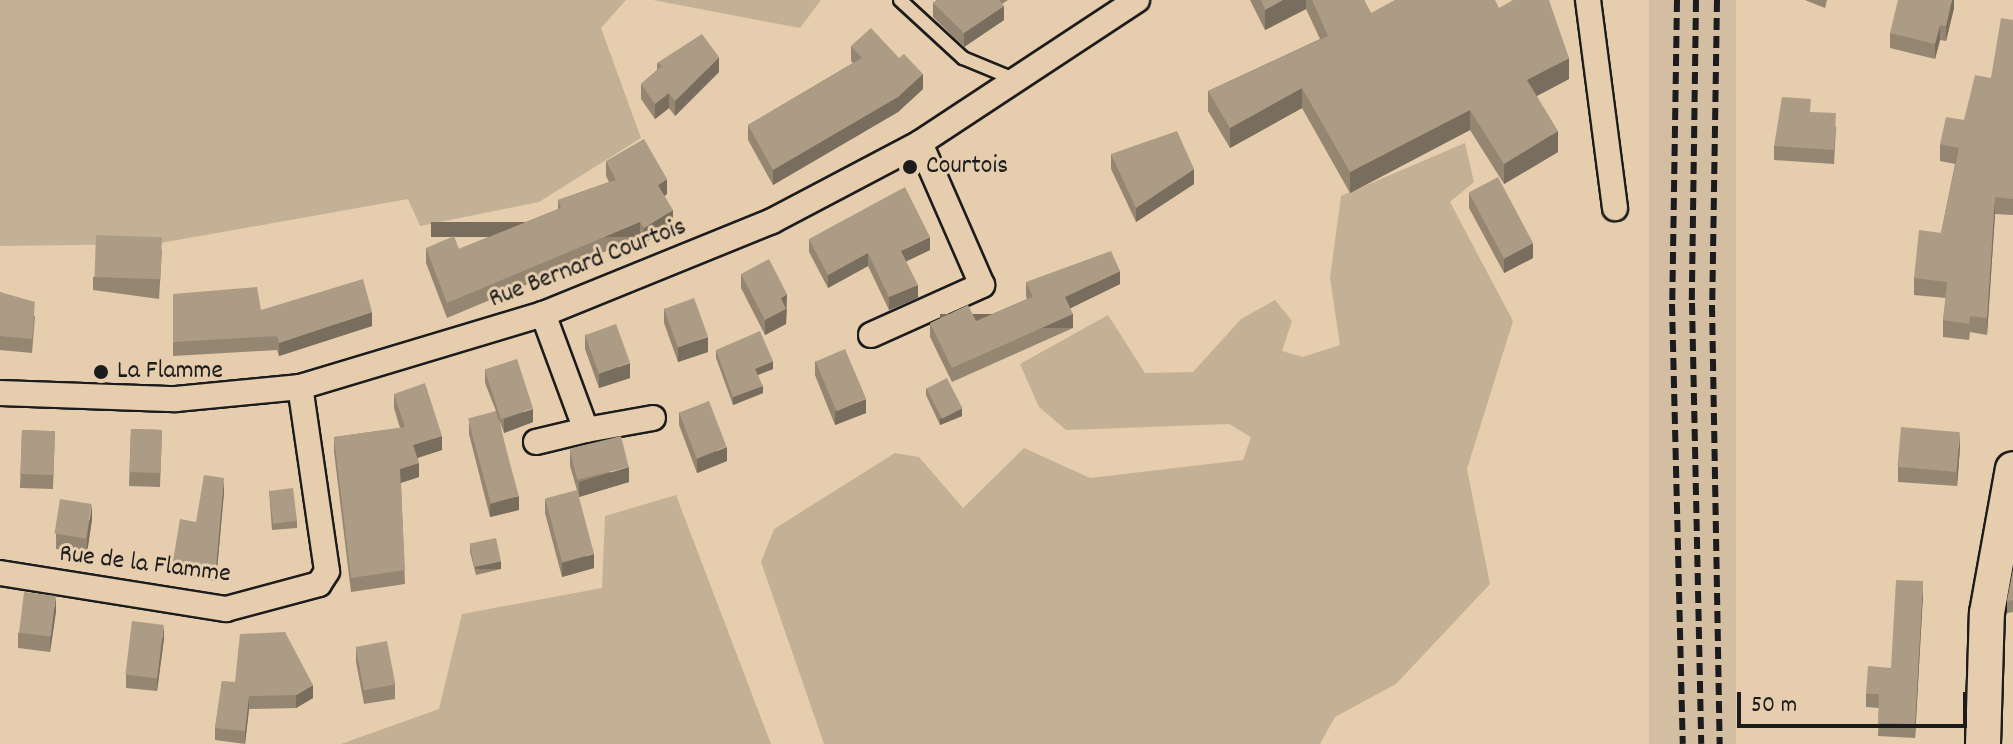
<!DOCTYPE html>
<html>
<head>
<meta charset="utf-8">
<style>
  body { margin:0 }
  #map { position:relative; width:2013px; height:744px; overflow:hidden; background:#e5cdad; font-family:Dekko,sans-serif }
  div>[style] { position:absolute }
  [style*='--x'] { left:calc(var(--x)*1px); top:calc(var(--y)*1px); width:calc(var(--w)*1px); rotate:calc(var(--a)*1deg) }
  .built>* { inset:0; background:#d4bea1; transform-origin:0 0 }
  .green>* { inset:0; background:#c4b195 }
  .roads { filter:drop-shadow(2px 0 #1c1c1c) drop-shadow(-2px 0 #1c1c1c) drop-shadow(0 2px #1c1c1c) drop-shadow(0 -2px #1c1c1c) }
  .lane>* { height:12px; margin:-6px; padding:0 6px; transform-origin:6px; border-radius:6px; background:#e5cdad }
  .street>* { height:24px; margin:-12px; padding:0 12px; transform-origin:12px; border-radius:12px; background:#e5cdad }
  .secondary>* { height:34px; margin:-17px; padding:0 17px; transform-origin:17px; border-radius:17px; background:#e5cdad }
  .rail>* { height:6px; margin-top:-3px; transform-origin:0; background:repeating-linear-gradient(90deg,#1c1c1c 0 12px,transparent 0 18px) }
  .wall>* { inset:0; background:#958672; transform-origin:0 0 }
  .shaded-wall>* { inset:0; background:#796d5d; transform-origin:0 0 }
  .building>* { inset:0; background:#ad9c85; transform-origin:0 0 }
  .dots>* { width:22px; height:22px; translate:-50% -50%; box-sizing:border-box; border:4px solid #e5cdad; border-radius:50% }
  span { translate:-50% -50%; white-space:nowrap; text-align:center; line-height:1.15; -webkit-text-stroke:6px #e5cdad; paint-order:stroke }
  .poi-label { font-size:26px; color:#1c1c1c }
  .left { translate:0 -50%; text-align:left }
  .street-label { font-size:26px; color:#1c1c1c }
  .scale { position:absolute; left:1737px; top:692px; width:230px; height:36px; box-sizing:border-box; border:4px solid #1c1c1c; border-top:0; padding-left:10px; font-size:24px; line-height:28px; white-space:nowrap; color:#1c1c1c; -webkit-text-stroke:6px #e5cdad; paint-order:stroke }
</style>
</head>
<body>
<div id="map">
  <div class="built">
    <div style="left:1649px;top:0;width:87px;height:744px"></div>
  </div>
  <div class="green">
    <div style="clip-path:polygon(0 0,626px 0,601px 28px,641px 138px,539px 202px,420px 226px,408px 199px,155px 244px,0 246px)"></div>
    <div style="clip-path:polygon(653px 0,821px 0,800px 28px)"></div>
    <div style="clip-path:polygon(1465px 143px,1474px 182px,1450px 202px,1513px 321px,1467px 469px,1490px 584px,1396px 684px,1335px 717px,1320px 744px,824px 744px,761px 562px,774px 529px,895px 453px,919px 457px,963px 508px,1024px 448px,1090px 478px,1243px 460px,1251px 437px,1229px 424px,1066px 430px,1039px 407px,1020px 364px,1108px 315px,1145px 373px,1193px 372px,1241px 319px,1275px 300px,1292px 321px,1282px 351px,1303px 357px,1340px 345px,1330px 278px,1341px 196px)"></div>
    <div style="clip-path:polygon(676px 495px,771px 744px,341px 744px,439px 709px,462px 614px,602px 588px,605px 516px)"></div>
  </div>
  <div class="roads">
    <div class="lane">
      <div style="--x:900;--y:0;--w:86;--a:42.6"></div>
      <div style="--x:963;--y:58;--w:55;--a:22.4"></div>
    </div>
    <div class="street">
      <div style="--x:1588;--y:0;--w:210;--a:82.6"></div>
      <div style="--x:871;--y:335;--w:122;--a:-24.2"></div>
      <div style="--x:982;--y:285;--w:155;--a:-113.6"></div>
      <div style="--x:0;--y:393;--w:176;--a:2"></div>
      <div style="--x:176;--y:399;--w:125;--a:-5.5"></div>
      <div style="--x:300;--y:387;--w:254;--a:-16.7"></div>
      <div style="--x:543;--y:314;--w:247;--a:-22.1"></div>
      <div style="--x:772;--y:221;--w:167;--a:-27.8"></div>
      <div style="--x:920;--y:143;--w:260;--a:-33.4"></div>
      <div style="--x:586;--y:430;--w:68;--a:-10.2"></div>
      <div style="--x:536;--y:442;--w:51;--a:-13.5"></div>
      <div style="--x:586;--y:430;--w:124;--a:-110.3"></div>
      <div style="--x:0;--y:573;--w:229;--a:9.1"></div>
      <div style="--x:226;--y:609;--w:96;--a:-15"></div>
      <div style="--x:319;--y:584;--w:15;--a:-58"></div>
      <div style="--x:327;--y:571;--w:186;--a:-98.3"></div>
    </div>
    <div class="secondary">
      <div style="--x:1983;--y:744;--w:131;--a:-88.3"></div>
      <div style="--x:1987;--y:613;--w:146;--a:-79.8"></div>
    </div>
  </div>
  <div class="rail">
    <div style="--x:1677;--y:0;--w:304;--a:90.9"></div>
    <div style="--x:1672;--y:304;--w:440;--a:88.6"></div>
    <div style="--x:1696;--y:0;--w:303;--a:90.8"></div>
    <div style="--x:1692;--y:303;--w:441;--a:88.8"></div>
    <div style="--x:1717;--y:0;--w:305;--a:90.9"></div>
    <div style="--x:1712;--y:305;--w:439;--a:89"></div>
  </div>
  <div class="wall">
    <div style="clip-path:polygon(937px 0,1008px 0,1002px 4px,1004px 20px,964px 47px,933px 17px,933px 3px)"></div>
    <div style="clip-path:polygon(1250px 0,1364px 0,1371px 13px,1499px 8px,1569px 79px,1537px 96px,1558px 152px,1504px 184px,1470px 130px,1350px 193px,1302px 108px,1230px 148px,1208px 111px,1208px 91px,1320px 39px,1306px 9px,1265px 30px)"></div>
    <div style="clip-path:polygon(1805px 0,1827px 0,1825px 8px)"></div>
    <div style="clip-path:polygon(1954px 0,1954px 8px,1946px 41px,1940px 40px,1935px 59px,1890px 48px,1890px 33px)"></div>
    <div style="clip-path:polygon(2013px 20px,2013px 215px,1995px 214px,1987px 335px,1970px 332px,1969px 340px,1943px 337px,1943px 320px,1946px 298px,1914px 295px,1914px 278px,1941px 233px,1955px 164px,1940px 161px,1940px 144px,1964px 120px,1991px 78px)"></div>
    <div style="clip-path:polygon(851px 46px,923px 89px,898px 112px,773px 185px,748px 140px,748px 125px,853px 63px,851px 61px)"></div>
    <div style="clip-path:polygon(657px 63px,719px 72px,675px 116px,669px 108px,655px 119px,641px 99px,641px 84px,657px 70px)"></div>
    <div style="clip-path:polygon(1811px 112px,1836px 127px,1834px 164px,1774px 160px,1774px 146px)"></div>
    <div style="clip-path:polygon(1111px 154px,1194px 184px,1136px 222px,1111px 169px)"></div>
    <div style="clip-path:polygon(606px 161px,667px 194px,664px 196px,673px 225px,644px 243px,640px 237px,447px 318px,426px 263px,426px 248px,459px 249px,558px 209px,558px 200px,609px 182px,606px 176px)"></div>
    <div style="clip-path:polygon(1469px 193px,1533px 258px,1504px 273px,1469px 208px)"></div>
    <div style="clip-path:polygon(809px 239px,930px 250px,906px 261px,918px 298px,889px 310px,868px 266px,828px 288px,809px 252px)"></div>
    <div style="clip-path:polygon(162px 250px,159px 299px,93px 290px,93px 277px)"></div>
    <div style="clip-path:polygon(741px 274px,787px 309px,786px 324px,765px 335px,741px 288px)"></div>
    <div style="clip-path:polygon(1026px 282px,1120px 284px,1070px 308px,1073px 328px,952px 382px,930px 337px,930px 323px,976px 321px,1027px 299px,1026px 296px)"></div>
    <div style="clip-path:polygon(0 292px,35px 316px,32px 353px,0 350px)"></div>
    <div style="clip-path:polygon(173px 294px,261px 310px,372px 326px,279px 356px,277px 350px,173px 356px)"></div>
    <div style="clip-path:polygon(664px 308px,708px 352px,678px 362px,664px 323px)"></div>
    <div style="clip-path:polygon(585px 334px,630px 378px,599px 388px,585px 349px)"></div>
    <div style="clip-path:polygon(716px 350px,773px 369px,758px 375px,763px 393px,733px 405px,716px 358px)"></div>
    <div style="clip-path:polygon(815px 361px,866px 413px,835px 425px,815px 375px)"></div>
    <div style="clip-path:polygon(485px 369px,533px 422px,504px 433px,499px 419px,519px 510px,490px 517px,469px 434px,469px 421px,496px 411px,485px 383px)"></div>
    <div style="clip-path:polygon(926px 388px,962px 416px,940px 425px,926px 395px)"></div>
    <div style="clip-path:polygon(394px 394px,442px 450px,418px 458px,419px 477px,401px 483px,405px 584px,351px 592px,334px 452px,334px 437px,400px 428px,394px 408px)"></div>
    <div style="clip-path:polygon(679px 412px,727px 461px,697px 473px,679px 425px)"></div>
    <div style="left:131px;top:429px;width:31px;height:57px;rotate:2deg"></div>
    <div style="left:22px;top:430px;width:33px;height:58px;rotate:2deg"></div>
    <div style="clip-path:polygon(1960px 447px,1957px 486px,1898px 482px,1898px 467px)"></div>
    <div style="clip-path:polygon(570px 451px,629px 482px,579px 497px,570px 466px)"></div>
    <div style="clip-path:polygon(269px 490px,297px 521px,297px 528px,272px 530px)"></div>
    <div style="clip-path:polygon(224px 492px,216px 581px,173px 575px,173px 561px,196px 522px)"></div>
    <div style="clip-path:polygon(545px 499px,594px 568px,562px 577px,545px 513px)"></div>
    <div style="clip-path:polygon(92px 519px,87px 553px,56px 549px,56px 534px)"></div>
    <div style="clip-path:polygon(470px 544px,501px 569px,476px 575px,470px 552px)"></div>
    <div style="clip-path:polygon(2013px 570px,2013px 612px,2007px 613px,2007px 601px)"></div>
    <div style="clip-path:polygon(1923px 594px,1915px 738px,1878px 736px,1879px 708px,1866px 707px,1866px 694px,1891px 668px)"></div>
    <div style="clip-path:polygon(56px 611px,50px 652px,18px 648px,18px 633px)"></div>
    <div style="clip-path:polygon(164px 638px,157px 691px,126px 688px,126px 675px)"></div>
    <div style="clip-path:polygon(356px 647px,395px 684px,395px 699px,364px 704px,356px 662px)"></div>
    <div style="clip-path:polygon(222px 681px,313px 698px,296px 708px,249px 709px,245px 744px,215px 740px,215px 728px)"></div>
  </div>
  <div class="shaded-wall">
    <div style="clip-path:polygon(1283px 0,1306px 0,1306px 9px,1265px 30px,1265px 10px)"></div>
    <div style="clip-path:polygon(1952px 0,1954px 0,1954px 8px,1946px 41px,1946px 26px)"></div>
    <div style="clip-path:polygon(1004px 6px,1004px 20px,964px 47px,964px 33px)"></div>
    <div style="clip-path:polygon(1940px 25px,1940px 40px,1935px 59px,1935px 44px)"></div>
    <div style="clip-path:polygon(719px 57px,719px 72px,675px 116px,675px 101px)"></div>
    <div style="clip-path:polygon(1569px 58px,1569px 79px,1527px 101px,1527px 80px)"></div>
    <div style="clip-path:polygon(923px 74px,923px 89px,898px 112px,773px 185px,773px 170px)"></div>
    <div style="clip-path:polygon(1302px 88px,1302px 108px,1230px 148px,1230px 128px)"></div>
    <div style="clip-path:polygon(669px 93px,669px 108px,655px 119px,655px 104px)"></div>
    <div style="clip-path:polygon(1470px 110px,1470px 130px,1350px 193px,1350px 172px)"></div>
    <div style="clip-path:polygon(1558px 131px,1558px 152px,1504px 184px,1504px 164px)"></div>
    <div style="clip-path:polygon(1194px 169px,1194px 184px,1136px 222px,1136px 208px)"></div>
    <div style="clip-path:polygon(667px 179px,667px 194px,658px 200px,658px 185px)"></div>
    <div style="clip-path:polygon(1995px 197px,1995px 214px,1987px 335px,1987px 318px)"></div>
    <div style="clip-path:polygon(673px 210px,673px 225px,644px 243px,644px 228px)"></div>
    <div style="left:640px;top:222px;width:15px;height:209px;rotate:90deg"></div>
    <div style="clip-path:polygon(930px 237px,930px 250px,901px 264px,901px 251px)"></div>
    <div style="clip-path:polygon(1533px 243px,1533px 258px,1504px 273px,1504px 258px)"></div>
    <div style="clip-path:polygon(868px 253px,868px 266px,828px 288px,828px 275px)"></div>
    <div style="clip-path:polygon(1120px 271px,1120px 284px,1065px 311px,1065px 297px)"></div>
    <div style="clip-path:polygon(918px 285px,918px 298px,889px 310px,889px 297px)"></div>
    <div style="clip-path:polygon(787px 294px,786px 324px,765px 335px,765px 320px,781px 298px)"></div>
    <div style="clip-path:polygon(372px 312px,372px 326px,279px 356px,279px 343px)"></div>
    <div style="left:1073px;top:314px;width:14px;height:133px;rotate:90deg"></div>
    <div style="clip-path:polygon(708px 337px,708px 352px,678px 362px,678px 347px)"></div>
    <div style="clip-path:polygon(773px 361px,773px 369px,755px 376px,755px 369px)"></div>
    <div style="clip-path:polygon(630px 363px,630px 378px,599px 388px,599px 374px)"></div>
    <div style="clip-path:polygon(763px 386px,763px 393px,733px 405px,733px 397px)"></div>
    <div style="clip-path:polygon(866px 399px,866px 413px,835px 425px,835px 411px)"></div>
    <div style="clip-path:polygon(962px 408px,962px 416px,940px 425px,940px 418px)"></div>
    <div style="clip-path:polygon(533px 409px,533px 422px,504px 433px,504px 419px)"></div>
    <div style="clip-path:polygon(1960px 432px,1960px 447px,1957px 486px,1957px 471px)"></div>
    <div style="clip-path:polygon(442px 436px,442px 450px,413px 459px,413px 445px)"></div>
    <div style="clip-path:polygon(727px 447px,727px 461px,697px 473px,697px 459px)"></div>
    <div style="clip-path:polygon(419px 463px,419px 477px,400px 483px,400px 469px)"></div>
    <div style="clip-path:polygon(629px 467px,629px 482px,579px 497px,579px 482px)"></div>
    <div style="clip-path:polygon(224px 478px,224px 492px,216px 581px,216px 567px)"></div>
    <div style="clip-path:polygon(519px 496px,519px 510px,490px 517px,490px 504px)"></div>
    <div style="clip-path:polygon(92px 504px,92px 519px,87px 553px,87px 538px)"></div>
    <div style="clip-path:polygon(594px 554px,594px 568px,562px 577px,562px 563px)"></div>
    <div style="left:501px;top:561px;width:8px;height:26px;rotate:90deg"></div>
    <div style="clip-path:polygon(1923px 581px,1923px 594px,1915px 738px,1915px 724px)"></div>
    <div style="clip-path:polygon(56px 596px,56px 611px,50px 652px,50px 637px)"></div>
    <div style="clip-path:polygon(164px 625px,164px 638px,157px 691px,157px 678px)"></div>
    <div style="clip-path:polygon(313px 685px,313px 698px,296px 708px,296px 695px)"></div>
    <div style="clip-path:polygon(249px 696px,249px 709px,245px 744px,245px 731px)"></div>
  </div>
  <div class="building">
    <div style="clip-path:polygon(937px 0,999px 0,1004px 6px,964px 33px,933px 3px)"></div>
    <div style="clip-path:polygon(1261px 0,1283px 0,1265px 10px)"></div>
    <div style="clip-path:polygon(1312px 0,1364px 0,1371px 13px,1395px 0,1495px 0,1499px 8px,1513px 0,1549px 0,1569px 58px,1527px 80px,1558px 131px,1504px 164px,1470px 110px,1350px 172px,1302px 88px,1230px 128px,1208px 91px,1328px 36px)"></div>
    <div style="clip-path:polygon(1898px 0,1952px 0,1946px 26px,1940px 25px,1935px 44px,1890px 33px)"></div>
    <div style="clip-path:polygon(2001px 18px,2013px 20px,2013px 199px,1995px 197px,1987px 318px,1970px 316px,1969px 324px,1943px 320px,1947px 282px,1914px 278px,1919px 230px,1941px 233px,1959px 148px,1940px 144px,1946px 117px,1964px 120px,1975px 75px,1991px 78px)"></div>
    <div style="clip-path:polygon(871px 28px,899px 58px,904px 54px,923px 74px,898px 97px,773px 170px,748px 125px,862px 58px,851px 46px)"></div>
    <div style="clip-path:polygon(702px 34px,719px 57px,675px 101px,669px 93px,655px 104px,641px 84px,662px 66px,657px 63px)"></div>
    <div style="clip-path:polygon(1782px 97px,1811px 99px,1810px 112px,1836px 113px,1834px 150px,1774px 146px)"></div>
    <div style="clip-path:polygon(1177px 131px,1194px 169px,1136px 208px,1111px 154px)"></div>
    <div style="clip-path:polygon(644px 139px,667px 179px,658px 185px,673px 210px,644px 228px,640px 222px,447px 303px,426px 248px,454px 236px,459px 249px,561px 208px,558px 200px,616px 180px,606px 161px)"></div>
    <div style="left:1498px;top:177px;width:75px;height:33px;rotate:62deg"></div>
    <div style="clip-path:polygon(905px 187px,930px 237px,901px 251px,918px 285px,889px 297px,868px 253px,828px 275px,809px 239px)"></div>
    <div style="left:96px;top:235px;width:66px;height:42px;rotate:2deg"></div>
    <div style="clip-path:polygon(1111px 251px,1120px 271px,1065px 297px,1073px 314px,952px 368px,930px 323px,968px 305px,976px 321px,1033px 297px,1026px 282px)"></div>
    <div style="clip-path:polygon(769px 259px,787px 294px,781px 298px,786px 309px,765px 320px,741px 274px)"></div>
    <div style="clip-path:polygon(363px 279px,372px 312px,279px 343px,277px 336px,173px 342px,173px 294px,257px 287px,261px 310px)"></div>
    <div style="clip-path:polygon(0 292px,35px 302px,32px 339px,0 336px)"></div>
    <div style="left:694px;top:298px;width:41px;height:32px;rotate:70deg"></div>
    <div style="left:616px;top:324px;width:41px;height:33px;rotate:70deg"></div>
    <div style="clip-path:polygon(760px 331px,773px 361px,755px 369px,763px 386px,733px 397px,716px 350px)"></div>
    <div style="left:845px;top:349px;width:54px;height:32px;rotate:67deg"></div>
    <div style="left:517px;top:359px;width:52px;height:34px;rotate:72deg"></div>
    <div style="left:947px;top:378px;width:34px;height:23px;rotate:63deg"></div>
    <div style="clip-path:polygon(425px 383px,442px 436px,413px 445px,419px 463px,400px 469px,405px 570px,351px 578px,334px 437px,405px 427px,394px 394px)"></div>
    <div style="left:709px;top:401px;width:49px;height:32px;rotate:69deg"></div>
    <div style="left:496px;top:411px;width:88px;height:29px;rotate:75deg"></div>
    <div style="left:1901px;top:427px;width:59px;height:40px;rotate:5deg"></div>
    <div style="left:131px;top:429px;width:31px;height:43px;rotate:2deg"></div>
    <div style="left:22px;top:430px;width:33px;height:44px;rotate:2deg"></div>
    <div style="left:621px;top:436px;width:32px;height:53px;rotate:76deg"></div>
    <div style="clip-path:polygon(204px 475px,224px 478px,216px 567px,173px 561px,180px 519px,196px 522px)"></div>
    <div style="left:293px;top:488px;width:33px;height:24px;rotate:83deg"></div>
    <div style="left:577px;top:490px;width:66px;height:33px;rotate:75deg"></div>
    <div style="left:60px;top:499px;width:32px;height:35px;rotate:9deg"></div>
    <div style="left:496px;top:538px;width:24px;height:27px;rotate:78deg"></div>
    <div style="clip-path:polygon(2013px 570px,2013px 600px,2007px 601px)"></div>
    <div style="clip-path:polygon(1896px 580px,1923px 581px,1915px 724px,1878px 723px,1879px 694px,1866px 694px,1868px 666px,1891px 668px)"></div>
    <div style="left:24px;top:592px;width:32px;height:41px;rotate:7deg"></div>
    <div style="left:132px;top:621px;width:32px;height:54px;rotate:7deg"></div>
    <div style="clip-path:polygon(285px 632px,313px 685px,296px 695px,249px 696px,245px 731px,215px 728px,222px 681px,235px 682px,240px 634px)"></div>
    <div style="left:387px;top:641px;width:44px;height:32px;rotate:79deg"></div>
  </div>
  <div class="dots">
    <div style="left:910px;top:167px;background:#1c1c1c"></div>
    <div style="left:101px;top:372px;background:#1c1c1c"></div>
  </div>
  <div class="poi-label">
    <span class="left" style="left:926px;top:167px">Courtois</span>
    <span class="left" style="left:117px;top:372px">La Flamme</span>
  </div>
  <div class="street-label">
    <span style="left:588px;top:264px;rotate:-21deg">Rue Bernard Courtois</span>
    <span style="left:145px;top:565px;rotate:7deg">Rue de la Flamme</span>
  </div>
  <div class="scale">50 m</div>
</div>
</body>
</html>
